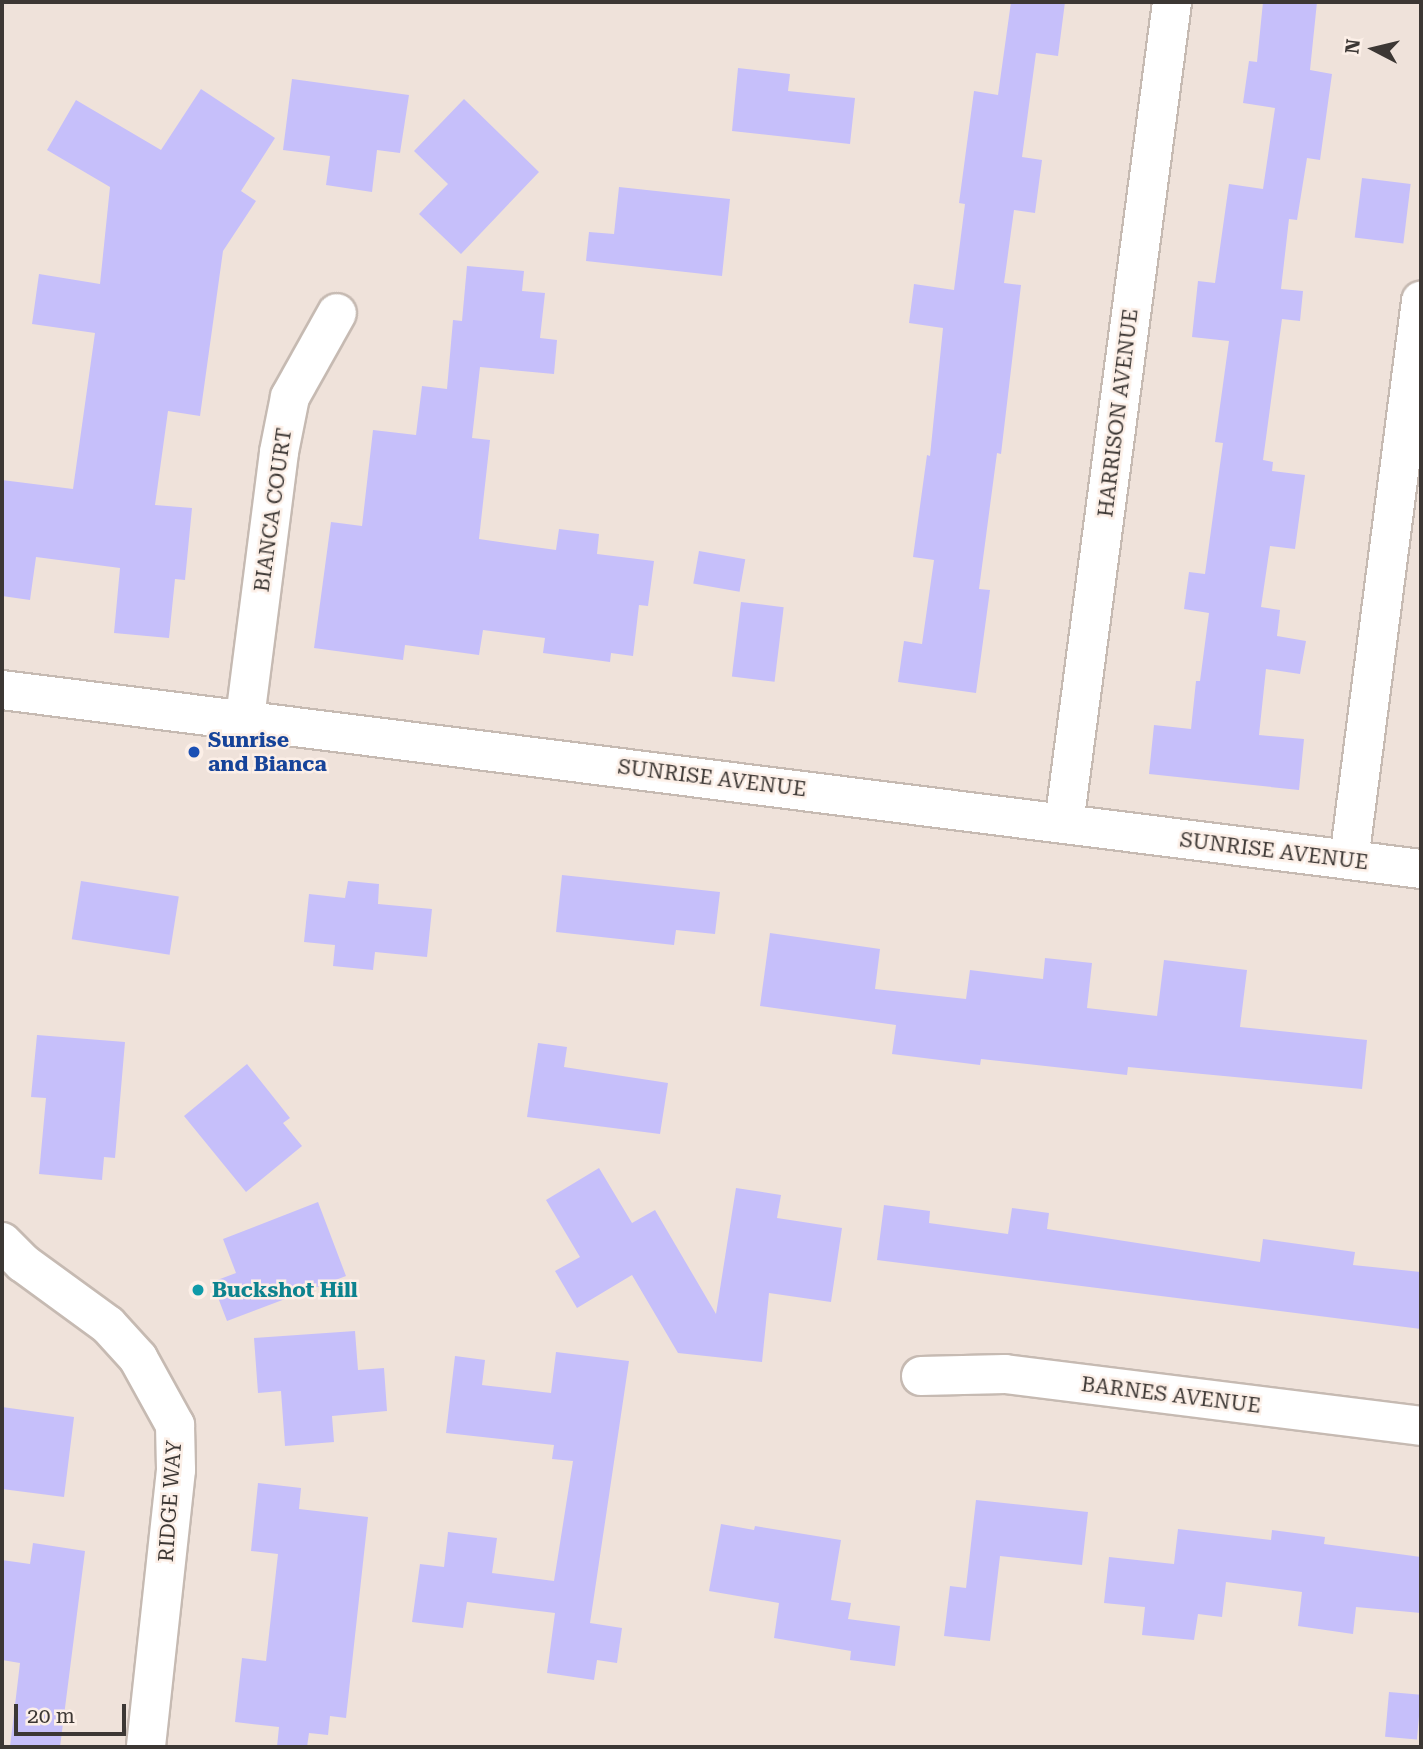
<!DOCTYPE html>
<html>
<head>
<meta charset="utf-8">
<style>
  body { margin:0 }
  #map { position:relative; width:1423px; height:1749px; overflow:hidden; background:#efe2da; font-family:"Roboto Serif",serif }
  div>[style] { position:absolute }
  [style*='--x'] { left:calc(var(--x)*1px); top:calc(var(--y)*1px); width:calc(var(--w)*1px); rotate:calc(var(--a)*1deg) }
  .building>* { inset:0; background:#c6bffa; transform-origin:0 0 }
  .roads { filter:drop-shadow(2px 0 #c6bab2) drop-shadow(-2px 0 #c6bab2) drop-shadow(0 2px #c6bab2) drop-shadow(0 -2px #c6bab2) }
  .minor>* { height:38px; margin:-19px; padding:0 19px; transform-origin:19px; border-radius:19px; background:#fff }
  .dots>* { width:19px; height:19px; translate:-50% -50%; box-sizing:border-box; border:4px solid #fcefe7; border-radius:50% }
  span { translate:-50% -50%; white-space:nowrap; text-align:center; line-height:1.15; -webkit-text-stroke:5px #fcefe7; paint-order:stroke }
  .street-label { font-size:21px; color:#3c3734 }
  .transit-label { font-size:21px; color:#164399; font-weight:700 }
  .left { translate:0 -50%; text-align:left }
  .culture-label { font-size:21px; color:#0d838f; font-weight:700 }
  .frame { position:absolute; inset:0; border:4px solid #3c3734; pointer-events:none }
  .north { position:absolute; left:1339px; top:14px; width:70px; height:70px; -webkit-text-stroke:5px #fcefe7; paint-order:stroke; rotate:277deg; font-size:19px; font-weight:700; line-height:28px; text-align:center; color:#3c3734 }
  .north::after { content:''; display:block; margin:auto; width:24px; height:32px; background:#3c3734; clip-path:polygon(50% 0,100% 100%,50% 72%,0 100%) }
  .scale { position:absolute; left:14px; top:1704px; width:112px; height:32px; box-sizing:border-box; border:4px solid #3c3734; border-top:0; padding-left:9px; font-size:21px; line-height:24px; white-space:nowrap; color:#3c3734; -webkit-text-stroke:5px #fcefe7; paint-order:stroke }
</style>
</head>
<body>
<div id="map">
  <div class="building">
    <div style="clip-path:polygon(1011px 2px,1065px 2px,1058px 56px,1036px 53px,1022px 157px,1042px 160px,1035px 213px,1014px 210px,1004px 283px,1021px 285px,1001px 454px,997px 453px,979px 589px,990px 590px,976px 693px,898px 682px,904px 641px,922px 644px,934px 560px,913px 557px,927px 455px,930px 456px,943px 328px,909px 323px,914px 284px,954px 290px,965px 204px,959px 203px,974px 91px,998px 95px)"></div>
    <div style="clip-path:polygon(1263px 2px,1317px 2px,1310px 70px,1332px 74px,1320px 160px,1307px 158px,1297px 220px,1289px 219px,1281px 289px,1303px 291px,1300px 321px,1282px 319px,1263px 460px,1273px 462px,1272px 471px,1305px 475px,1295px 549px,1270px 546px,1261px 607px,1280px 610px,1277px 636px,1306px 641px,1300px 674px,1266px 669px,1259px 735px,1304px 739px,1299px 790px,1149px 774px,1154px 725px,1191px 729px,1196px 681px,1200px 681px,1209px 613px,1184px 609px,1189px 572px,1205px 574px,1223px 443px,1215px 442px,1229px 341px,1192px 337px,1198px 281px,1215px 283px,1229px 184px,1263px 189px,1275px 108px,1243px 103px,1249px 61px,1257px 62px)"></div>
    <div style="clip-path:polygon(738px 68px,790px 74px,788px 91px,855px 98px,850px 144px,732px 131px)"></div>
    <div style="clip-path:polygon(292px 79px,409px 95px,400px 153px,377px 150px,372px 192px,326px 185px,330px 156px,283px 150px)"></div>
    <div style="clip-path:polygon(201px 89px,275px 138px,241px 191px,256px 201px,223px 251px,200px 416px,168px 411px,155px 505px,192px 508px,185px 580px,175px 579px,169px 638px,114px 633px,120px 568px,36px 557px,30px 600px,2px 596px,2px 480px,73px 489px,95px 333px,32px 324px,39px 274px,100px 284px,110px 187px,47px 150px,76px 100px,161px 150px)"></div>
    <div style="clip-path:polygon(464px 99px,539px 172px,461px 254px,419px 214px,448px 184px,414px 151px)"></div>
    <div style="left:1362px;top:178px;width:49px;height:60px;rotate:7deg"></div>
    <div style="clip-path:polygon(619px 187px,730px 199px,722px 276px,586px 261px,589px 232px,614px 234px)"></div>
    <div style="clip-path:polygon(467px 266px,524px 271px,522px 291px,545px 293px,540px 338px,557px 340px,554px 374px,480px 367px,472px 438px,490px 440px,479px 539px,556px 550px,559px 529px,599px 534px,597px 554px,654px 561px,648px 606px,639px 605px,633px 656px,611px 653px,610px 662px,543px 653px,545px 638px,483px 630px,479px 655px,405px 645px,403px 660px,314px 648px,331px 522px,362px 526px,373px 430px,416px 435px,422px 386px,447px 389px,453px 320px,462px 321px)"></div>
    <div style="left:699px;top:551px;width:47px;height:33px;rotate:10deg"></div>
    <div style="left:741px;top:602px;width:43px;height:75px;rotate:7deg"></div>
    <div style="clip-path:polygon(562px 875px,720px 892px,715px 934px,676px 930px,674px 945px,556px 932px)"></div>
    <div style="left:81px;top:881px;width:99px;height:59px;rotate:9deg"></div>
    <div style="clip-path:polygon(348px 881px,379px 884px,378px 904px,432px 909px,427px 957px,375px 952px,373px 970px,333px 966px,335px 945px,304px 942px,309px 894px,345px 898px)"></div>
    <div style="clip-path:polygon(770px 933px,880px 949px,875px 989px,966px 999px,970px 970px,1043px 979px,1045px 958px,1092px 963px,1087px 1008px,1157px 1016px,1164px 960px,1247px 970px,1240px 1027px,1367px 1040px,1362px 1089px,1128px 1067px,1127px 1075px,981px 1059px,980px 1065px,892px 1054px,896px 1025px,760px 1006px)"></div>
    <div style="clip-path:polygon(37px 1035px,125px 1042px,115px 1158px,104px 1157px,102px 1180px,39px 1174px,46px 1098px,31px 1097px)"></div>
    <div style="clip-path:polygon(538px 1043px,567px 1047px,564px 1067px,668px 1083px,660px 1134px,527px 1117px)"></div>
    <div style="clip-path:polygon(247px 1064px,290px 1118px,283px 1123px,302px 1146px,246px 1192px,184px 1116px)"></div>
    <div style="clip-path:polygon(599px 1168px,632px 1223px,655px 1210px,716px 1314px,736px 1188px,781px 1195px,777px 1218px,842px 1228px,831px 1302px,769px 1293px,762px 1362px,678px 1353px,632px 1275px,577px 1308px,555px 1271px,580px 1257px,546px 1200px)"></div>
    <div style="clip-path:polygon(318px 1202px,346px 1276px,227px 1321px,212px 1282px,236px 1273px,223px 1239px)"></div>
    <div style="clip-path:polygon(884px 1205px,930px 1211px,929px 1223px,1008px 1234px,1012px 1208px,1049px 1213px,1047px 1229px,1260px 1262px,1263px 1239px,1355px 1252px,1353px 1265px,1421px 1272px,1421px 1329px,877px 1260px)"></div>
    <div style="clip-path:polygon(355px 1331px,358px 1370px,384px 1368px,387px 1411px,332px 1416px,334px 1442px,285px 1446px,281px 1391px,258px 1393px,254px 1338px)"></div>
    <div style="clip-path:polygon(556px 1352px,629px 1361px,590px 1623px,622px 1628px,617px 1663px,597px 1660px,594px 1680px,547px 1673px,555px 1613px,467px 1602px,463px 1628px,412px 1622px,420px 1564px,444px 1567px,448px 1532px,497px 1538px,492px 1573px,554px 1581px,573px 1461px,552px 1459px,554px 1445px,446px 1433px,455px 1356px,485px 1360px,482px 1385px,551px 1393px)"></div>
    <div style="clip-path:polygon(2px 1407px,74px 1417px,64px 1497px,2px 1489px)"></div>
    <div style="clip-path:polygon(258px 1483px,301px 1488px,299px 1509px,368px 1517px,346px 1718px,330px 1716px,328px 1735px,309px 1733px,307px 1747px,277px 1747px,279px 1727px,235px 1722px,242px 1658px,266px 1661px,278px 1554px,251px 1551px)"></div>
    <div style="clip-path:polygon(976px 1500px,1088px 1512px,1082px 1565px,1000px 1556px,990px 1641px,944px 1636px,950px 1586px,966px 1588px)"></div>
    <div style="clip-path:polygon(721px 1524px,754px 1530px,755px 1526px,841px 1540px,831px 1600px,851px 1603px,848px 1619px,900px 1626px,895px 1666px,850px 1660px,851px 1651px,774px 1638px,779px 1603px,709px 1591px)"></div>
    <div style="clip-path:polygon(1178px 1529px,1271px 1540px,1272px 1530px,1325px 1537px,1324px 1544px,1421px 1557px,1421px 1613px,1356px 1607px,1353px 1634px,1298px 1626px,1302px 1592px,1226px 1582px,1222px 1617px,1198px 1614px,1194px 1640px,1142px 1635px,1145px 1607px,1104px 1603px,1109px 1557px,1174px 1564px)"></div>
    <div style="clip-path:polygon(33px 1543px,85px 1551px,60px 1747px,10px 1747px,20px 1663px,2px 1660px,2px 1560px,30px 1564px)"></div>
    <div style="left:1389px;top:1692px;width:32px;height:45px;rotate:5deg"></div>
  </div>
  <div class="roads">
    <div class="minor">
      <div style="--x:2;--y:690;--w:1430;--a:7.19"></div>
      <div style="--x:245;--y:718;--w:268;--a:-82.7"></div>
      <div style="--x:279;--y:452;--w:56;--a:-78.7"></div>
      <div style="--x:290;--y:397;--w:96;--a:-60.8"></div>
      <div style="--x:1064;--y:824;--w:829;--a:-82.51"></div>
      <div style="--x:1349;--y:860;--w:564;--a:-82.66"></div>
      <div style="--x:2;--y:1242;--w:30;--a:45"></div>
      <div style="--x:23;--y:1263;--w:105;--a:36.1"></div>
      <div style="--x:108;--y:1325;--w:45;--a:47.7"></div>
      <div style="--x:138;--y:1358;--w:77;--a:61.1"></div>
      <div style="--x:175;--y:1425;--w:45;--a:88.7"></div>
      <div style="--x:176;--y:1470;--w:279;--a:96.2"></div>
      <div style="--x:921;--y:1376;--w:84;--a:-1.4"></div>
      <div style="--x:1005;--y:1374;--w:419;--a:7.1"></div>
    </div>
  </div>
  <div class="dots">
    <div style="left:194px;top:752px;background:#1a4fb4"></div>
    <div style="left:198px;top:1290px;background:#0f9aa8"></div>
  </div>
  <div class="street-label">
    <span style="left:1118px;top:413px;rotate:-83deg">HARRISON AVENUE</span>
    <span style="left:273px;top:510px;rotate:-82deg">BIANCA COURT</span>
    <span style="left:712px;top:778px;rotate:7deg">SUNRISE AVENUE</span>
    <span style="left:1274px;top:851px;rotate:7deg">SUNRISE AVENUE</span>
    <span style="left:1171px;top:1395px;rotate:7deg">BARNES AVENUE</span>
    <span style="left:170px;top:1501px;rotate:-86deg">RIDGE WAY</span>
  </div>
  <div class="transit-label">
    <span class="left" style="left:208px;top:752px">Sunrise<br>and Bianca</span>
  </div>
  <div class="culture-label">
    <span class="left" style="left:212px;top:1290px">Buckshot Hill</span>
  </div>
  <div class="frame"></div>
  <div class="north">N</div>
  <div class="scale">20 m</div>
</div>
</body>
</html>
